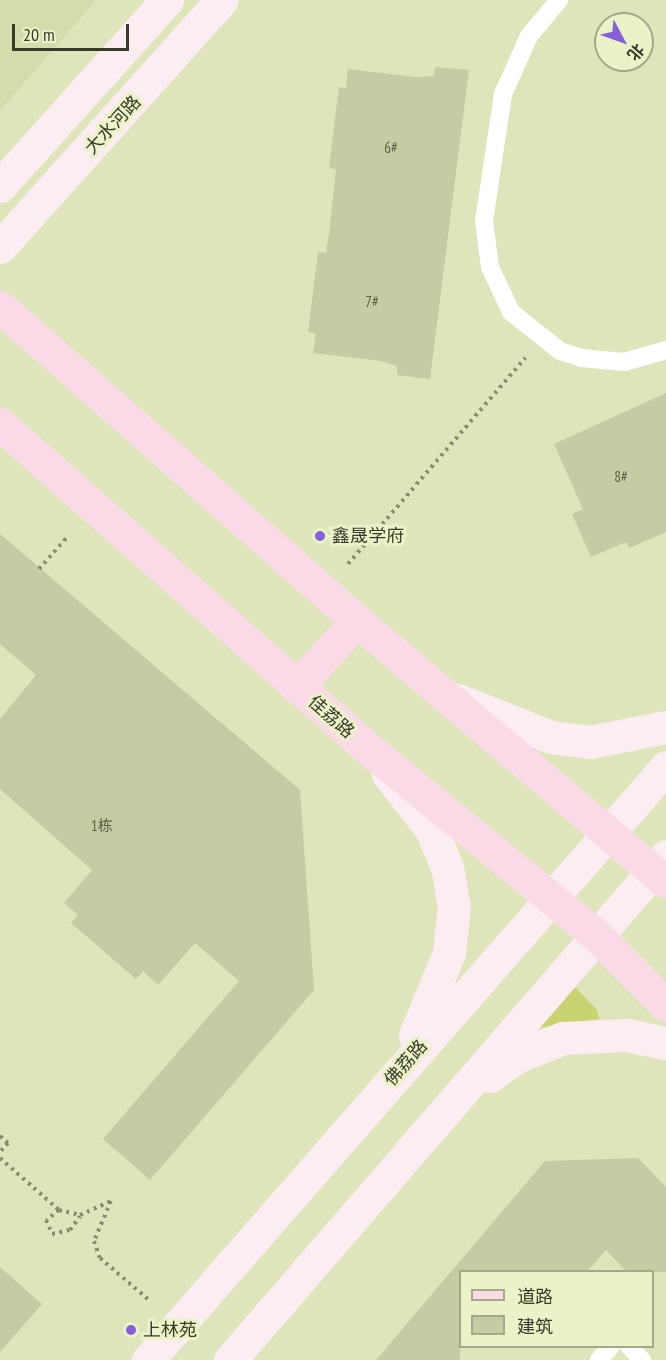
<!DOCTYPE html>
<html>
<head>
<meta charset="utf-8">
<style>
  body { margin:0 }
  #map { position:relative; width:666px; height:1360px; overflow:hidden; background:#dfe5bb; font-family:"PT Sans Narrow","Noto Sans SC",sans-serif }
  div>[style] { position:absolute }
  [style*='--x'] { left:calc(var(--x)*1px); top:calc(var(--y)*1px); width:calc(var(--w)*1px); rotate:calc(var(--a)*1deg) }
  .built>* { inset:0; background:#d5dcab }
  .green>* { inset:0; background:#c9d471 }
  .building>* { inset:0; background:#c5cba2 }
  .path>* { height:4px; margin-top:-2px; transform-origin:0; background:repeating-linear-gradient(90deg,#898d70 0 3px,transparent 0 7.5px) }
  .lane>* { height:18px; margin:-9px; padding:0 9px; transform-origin:9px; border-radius:9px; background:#fff }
  .secondary>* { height:33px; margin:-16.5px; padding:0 16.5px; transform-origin:16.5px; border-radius:16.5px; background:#fcedf2 }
  .primary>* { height:33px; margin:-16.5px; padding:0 16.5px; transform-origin:16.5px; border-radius:16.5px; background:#f9dae6 }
  .dots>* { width:16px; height:16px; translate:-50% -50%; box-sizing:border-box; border:3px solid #ecf2c8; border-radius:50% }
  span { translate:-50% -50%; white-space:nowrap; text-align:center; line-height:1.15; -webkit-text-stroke:6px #ecf2c8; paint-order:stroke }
  .number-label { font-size:15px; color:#5b5e48 }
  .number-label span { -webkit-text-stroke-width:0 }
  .street-label { font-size:18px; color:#383a2a }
  .poi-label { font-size:18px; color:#383a2a }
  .left { translate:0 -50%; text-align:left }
  .legend { position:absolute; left:459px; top:1270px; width:195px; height:78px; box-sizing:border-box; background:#ecf2c8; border:2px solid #a4a889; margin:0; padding:8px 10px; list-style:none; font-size:18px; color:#383a2a }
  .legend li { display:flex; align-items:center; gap:12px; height:30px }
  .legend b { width:30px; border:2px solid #a4a889 }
  .north { position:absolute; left:594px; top:12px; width:60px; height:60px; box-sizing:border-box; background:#ecf2c8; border:2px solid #a4a889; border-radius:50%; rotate:131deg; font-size:16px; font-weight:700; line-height:24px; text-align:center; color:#383a2a }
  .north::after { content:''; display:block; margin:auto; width:21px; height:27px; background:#8660db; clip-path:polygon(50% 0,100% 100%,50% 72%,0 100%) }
  .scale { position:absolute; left:12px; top:24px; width:117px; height:27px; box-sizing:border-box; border:3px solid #383a2a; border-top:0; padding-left:8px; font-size:18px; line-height:21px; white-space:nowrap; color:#383a2a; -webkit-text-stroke:4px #ecf2c8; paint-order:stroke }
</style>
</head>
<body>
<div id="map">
  <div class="built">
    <div style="clip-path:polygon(0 0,96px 0,0 111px)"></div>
  </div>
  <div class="green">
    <div style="clip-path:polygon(572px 984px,597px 1010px,599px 1019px,537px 1028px)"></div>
  </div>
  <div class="building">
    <div style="clip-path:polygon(435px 67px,469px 70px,430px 379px,397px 375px,397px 366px,381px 361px,313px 353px,316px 334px,308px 332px,318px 252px,326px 253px,329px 234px,336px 169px,329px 168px,339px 87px,346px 88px,348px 69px,416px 77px,434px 76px)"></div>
    <div style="clip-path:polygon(666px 393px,666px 532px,629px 548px,626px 542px,591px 557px,572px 514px,583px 509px,554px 444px)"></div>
    <div style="clip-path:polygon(0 534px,300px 790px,314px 990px,150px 1180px,103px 1139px,239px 981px,195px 943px,158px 985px,143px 971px,136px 979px,71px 923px,78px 915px,64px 903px,92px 870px,0 789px,0 719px,36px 675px,0 644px)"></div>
    <div style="clip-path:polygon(638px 1158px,666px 1187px,666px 1272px,627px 1272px,606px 1250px,587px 1272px,460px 1272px,460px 1360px,376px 1360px,545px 1161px)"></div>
    <div style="clip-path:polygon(0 1267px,42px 1304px,0 1352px)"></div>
  </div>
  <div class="path">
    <div style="--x:348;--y:564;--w:272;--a:-49.3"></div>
    <div style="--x:39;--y:569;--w:45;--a:-48.6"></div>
    <div style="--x:0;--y:1136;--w:11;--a:41"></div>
    <div style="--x:8;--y:1143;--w:12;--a:132"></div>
    <div style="--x:0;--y:1158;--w:79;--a:41.4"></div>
    <div style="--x:59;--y:1210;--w:22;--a:13"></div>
    <div style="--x:80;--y:1215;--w:34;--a:-24"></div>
    <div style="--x:111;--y:1201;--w:43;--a:113"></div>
    <div style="--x:94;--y:1241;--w:18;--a:71"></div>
    <div style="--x:100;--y:1258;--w:66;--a:40.7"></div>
    <div style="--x:59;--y:1210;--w:16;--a:142"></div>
    <div style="--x:46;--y:1220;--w:15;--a:67"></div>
    <div style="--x:52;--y:1234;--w:18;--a:-13"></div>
    <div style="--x:70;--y:1230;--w:17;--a:-54"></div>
  </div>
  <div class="lane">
    <div style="--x:559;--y:0;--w:47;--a:129.8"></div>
    <div style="--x:529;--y:36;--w:64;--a:114.1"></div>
    <div style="--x:503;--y:94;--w:128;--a:98.5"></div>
    <div style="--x:484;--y:221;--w:46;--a:82.6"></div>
    <div style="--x:490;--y:267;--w:50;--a:65"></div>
    <div style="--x:511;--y:312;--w:63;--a:38.5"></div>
    <div style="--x:560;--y:351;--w:22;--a:18"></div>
    <div style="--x:581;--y:358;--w:43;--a:5.3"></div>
    <div style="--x:624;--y:362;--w:44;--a:-15.9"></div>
    <div style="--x:629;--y:1346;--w:19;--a:47"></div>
    <div style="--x:599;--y:1360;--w:18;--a:-49"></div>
  </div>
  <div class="secondary">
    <div style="--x:0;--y:186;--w:250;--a:-48.1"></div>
    <div style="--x:0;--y:247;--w:332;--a:-48.1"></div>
    <div style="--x:458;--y:700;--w:100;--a:21.7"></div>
    <div style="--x:551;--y:737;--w:39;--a:7"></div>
    <div style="--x:590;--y:742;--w:77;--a:-11.2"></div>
    <div style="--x:388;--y:774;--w:70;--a:52"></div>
    <div style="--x:431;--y:829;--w:41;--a:67.2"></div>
    <div style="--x:447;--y:867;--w:39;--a:80"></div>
    <div style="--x:454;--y:905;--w:48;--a:95.9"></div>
    <div style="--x:449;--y:953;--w:89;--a:112.5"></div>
    <div style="--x:490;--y:1076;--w:32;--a:-36"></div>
    <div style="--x:516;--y:1057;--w:51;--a:-22"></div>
    <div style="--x:563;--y:1038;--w:64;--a:-2.7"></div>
    <div style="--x:627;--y:1035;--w:40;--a:12"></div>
    <div style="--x:148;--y:1360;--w:787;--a:-48.86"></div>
    <div style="--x:230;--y:1360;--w:666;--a:-49.14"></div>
  </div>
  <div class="primary">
    <div style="--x:0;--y:307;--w:475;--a:41.3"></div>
    <div style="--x:357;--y:621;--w:404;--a:40.2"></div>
    <div style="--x:0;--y:424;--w:487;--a:41.4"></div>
    <div style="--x:365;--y:746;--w:300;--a:39.3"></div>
    <div style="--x:597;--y:936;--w:98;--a:45"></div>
    <div style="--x:296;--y:687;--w:90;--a:-47.3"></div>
  </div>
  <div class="dots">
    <div style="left:320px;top:536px;background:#8660db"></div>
    <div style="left:131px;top:1330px;background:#8660db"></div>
  </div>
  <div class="number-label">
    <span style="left:391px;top:148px">6#</span>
    <span style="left:372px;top:302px">7#</span>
    <span style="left:621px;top:477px">8#</span>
    <span style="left:102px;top:826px">1栋</span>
  </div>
  <div class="street-label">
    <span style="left:113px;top:125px;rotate:-47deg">大水河路</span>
    <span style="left:331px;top:717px;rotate:41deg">佳荔路</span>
    <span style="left:406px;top:1063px;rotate:-49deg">佛荔路</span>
  </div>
  <div class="poi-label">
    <span class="left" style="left:332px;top:536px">鑫晟学府</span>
    <span class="left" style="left:143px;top:1330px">上林苑</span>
  </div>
  <ul class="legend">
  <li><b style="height:8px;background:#f9dae6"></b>道路</li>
  <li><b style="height:16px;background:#c5cba2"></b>建筑</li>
  </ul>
  <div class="north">北</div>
  <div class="scale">20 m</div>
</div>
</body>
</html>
